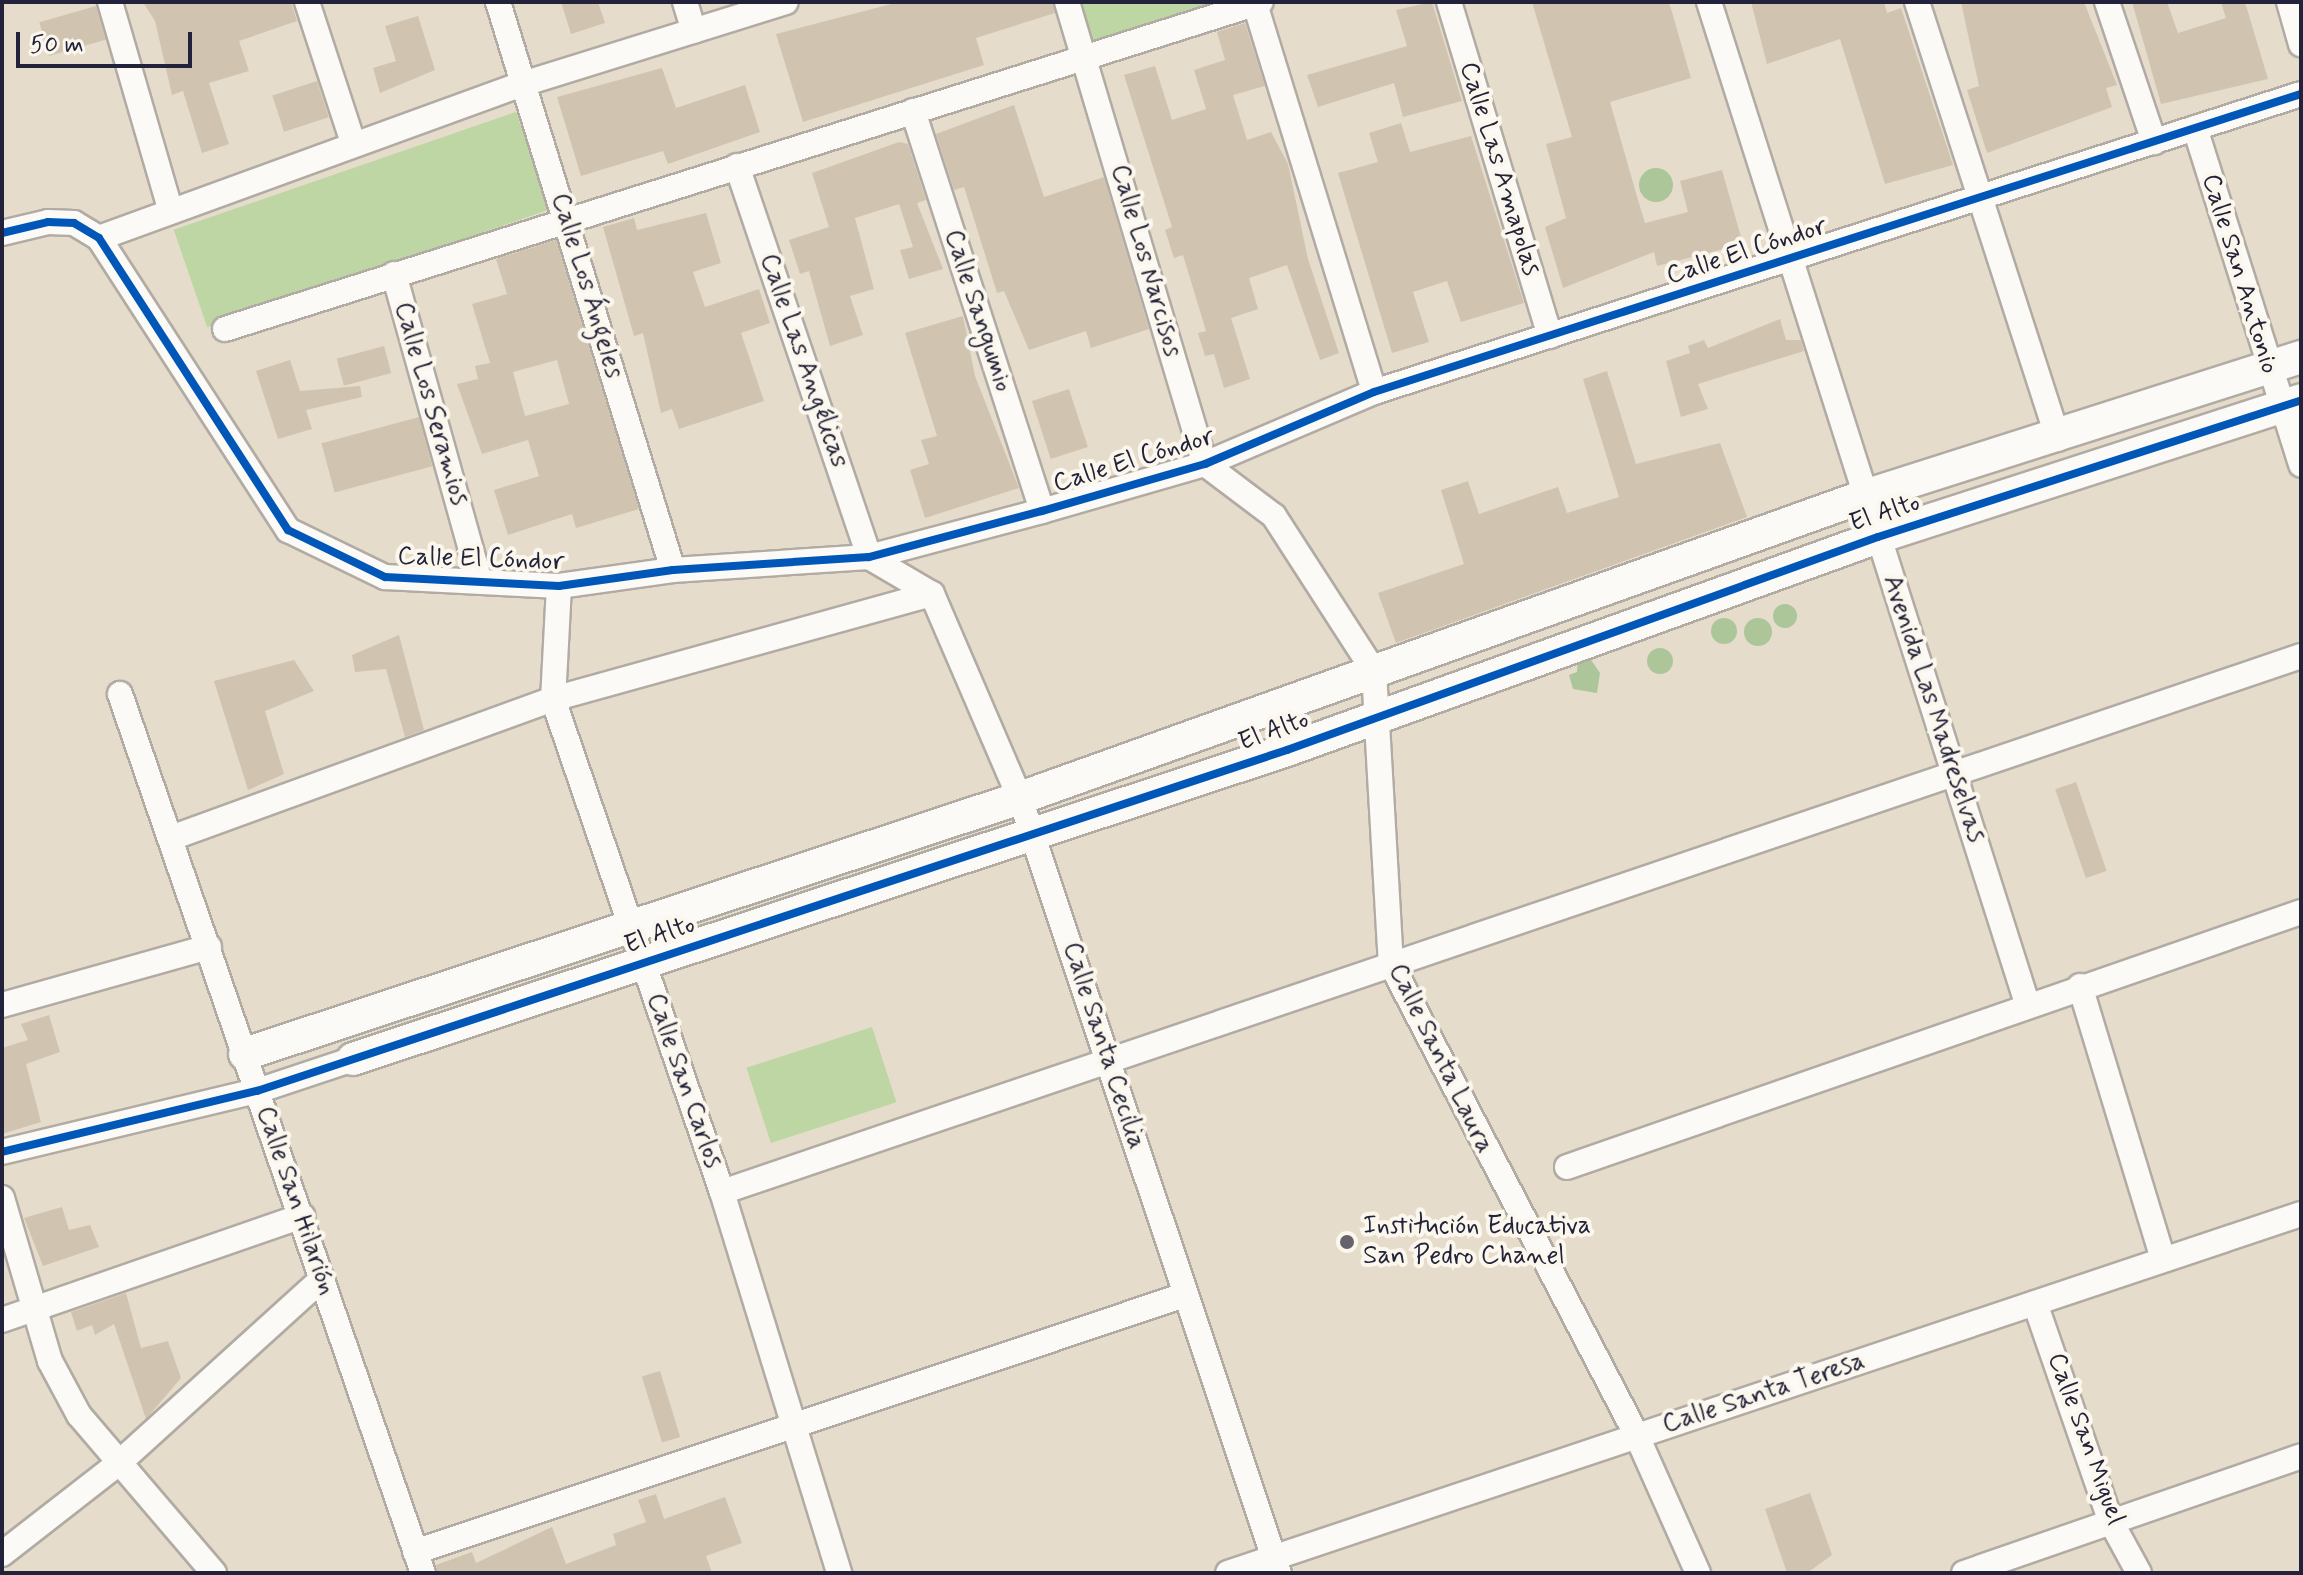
<!DOCTYPE html>
<html>
<head>
<meta charset="utf-8">
<style>
  body { margin:0 }
  #map { position:relative; width:2303px; height:1575px; overflow:hidden; background:#e6dccb; font-family:Mynerve,sans-serif }
  div>[style] { position:absolute }
  [style*='--x'] { left:calc(var(--x)*1px); top:calc(var(--y)*1px); width:calc(var(--w)*1px); rotate:calc(var(--a)*1deg) }
  .green>* { inset:0; background:#bdd6a3; transform-origin:0 0 }
  .forest>* { inset:0; background:#acc69a }
  .round { border-radius:50% }
  .building>* { inset:0; background:#d0c4b1; transform-origin:0 0 }
  .roads { filter:drop-shadow(2px 0 #b1aba3) drop-shadow(-2px 0 #b1aba3) drop-shadow(0 2px #b1aba3) drop-shadow(0 -2px #b1aba3) }
  .minor>* { height:24px; margin:-12px; padding:0 12px; transform-origin:12px; border-radius:12px; background:#fbfaf7 }
  .tertiary>* { height:32px; margin:-16px; padding:0 16px; transform-origin:16px; border-radius:16px; background:#fbfaf7 }
  .cycleway>* { height:8px; margin:-4px; padding:0 4px; transform-origin:4px; border-radius:4px; background:#0057b8 }
  .dots>* { width:22px; height:22px; translate:-50% -50%; box-sizing:border-box; border:4px solid #fbf7ec; border-radius:50% }
  span { translate:-50% -50%; white-space:nowrap; text-align:center; line-height:1.15; -webkit-text-stroke:8px #fbf7ec; paint-order:stroke }
  .street-label { font-size:26px; color:#22223b }
  .poi-label { font-size:26px; color:#22223b }
  .left { translate:0 -50%; text-align:left }
  .frame { position:absolute; inset:0; border:4px solid #22223b; pointer-events:none }
  .scale { position:absolute; left:16px; top:32px; width:176px; height:36px; box-sizing:border-box; border:4px solid #22223b; border-top:0; padding-left:10px; font-size:24px; line-height:28px; white-space:nowrap; color:#22223b; -webkit-text-stroke:6px #fbf7ec; paint-order:stroke }
</style>
</head>
<body>
<div id="map">
  <div class="green">
    <div style="clip-path:polygon(1081px 2px,1221px 2px,1093px 42px)"></div>
    <div style="left:516px;top:112px;width:103px;height:362px;rotate:71deg"></div>
    <div style="left:872px;top:1027px;width:79px;height:132px;rotate:72deg"></div>
  </div>
  <div class="forest">
    <div class="round" style="left:1639px;top:168px;width:34px;height:34px"></div>
    <div class="round" style="left:1773px;top:604px;width:24px;height:24px"></div>
    <div class="round" style="left:1711px;top:618px;width:26px;height:26px"></div>
    <div class="round" style="left:1744px;top:618px;width:28px;height:28px"></div>
    <div class="round" style="left:1647px;top:648px;width:26px;height:26px"></div>
    <div style="clip-path:polygon(1587px 654px,1600px 673px,1597px 693px,1573px 689px,1569px 675px,1577px 672px,1578px 655px)"></div>
  </div>
  <div class="building">
    <div style="clip-path:polygon(143px 2px,291px 2px,297px 21px,239px 41px,249px 71px,209px 83px,229px 144px,202px 153px,183px 91px,172px 95px,155px 21px)"></div>
    <div style="clip-path:polygon(561px 2px,598px 2px,605px 23px,571px 34px)"></div>
    <div style="clip-path:polygon(899px 2px,1052px 2px,1055px 13px,976px 38px,984px 65px,803px 122px,776px 34px)"></div>
    <div style="clip-path:polygon(1432px 2px,1462px 101px,1403px 117px,1394px 83px,1318px 107px,1307px 75px,1407px 46px,1396px 10px)"></div>
    <div style="clip-path:polygon(1532px 2px,1669px 2px,1691px 78px,1610px 102px,1638px 200px,1645px 223px,1688px 212px,1680px 181px,1722px 170px,1743px 244px,1657px 266px,1654px 252px,1563px 288px,1545px 227px,1566px 218px,1546px 144px,1572px 137px)"></div>
    <div style="clip-path:polygon(1751px 2px,1884px 2px,1887px 13px,1901px 8px,1953px 165px,1885px 184px,1840px 39px,1767px 64px)"></div>
    <div style="clip-path:polygon(1961px 2px,2084px 2px,2117px 85px,2106px 88px,2112px 107px,1987px 153px,1967px 90px,1979px 86px)"></div>
    <div style="clip-path:polygon(2132px 2px,2167px 2px,2178px 33px,2226px 18px,2221px 2px,2245px 2px,2268px 79px,2161px 104px)"></div>
    <div style="left:96px;top:6px;width:35px;height:59px;rotate:74deg"></div>
    <div style="clip-path:polygon(418px 16px,435px 70px,380px 93px,373px 68px,396px 61px,385px 26px)"></div>
    <div style="clip-path:polygon(1245px 23px,1265px 86px,1233px 95px,1247px 140px,1271px 132px,1288px 164px,1308px 259px,1339px 353px,1320px 360px,1287px 265px,1249px 278px,1258px 309px,1231px 318px,1250px 379px,1224px 388px,1214px 354px,1205px 356px,1198px 333px,1206px 331px,1183px 255px,1174px 258px,1165px 230px,1172px 227px,1124px 75px,1155px 66px,1172px 120px,1206px 109px,1194px 70px,1225px 60px,1217px 32px)"></div>
    <div style="clip-path:polygon(662px 68px,676px 108px,745px 85px,760px 132px,668px 164px,663px 151px,581px 176px,557px 97px)"></div>
    <div style="left:317px;top:81px;width:38px;height:47px;rotate:72deg"></div>
    <div style="clip-path:polygon(1014px 105px,1044px 197px,1104px 177px,1149px 329px,1091px 348px,1086px 331px,1029px 350px,1004px 291px,997px 293px,964px 187px,954px 190px,936px 134px)"></div>
    <div style="clip-path:polygon(1401px 123px,1410px 152px,1471px 136px,1524px 303px,1461px 322px,1447px 281px,1413px 292px,1429px 342px,1392px 353px,1338px 173px,1378px 162px,1369px 133px)"></div>
    <div style="clip-path:polygon(899px 142px,908px 144px,926px 200px,917px 203px,943px 269px,909px 279px,900px 250px,913px 247px,899px 204px,855px 218px,874px 289px,850px 296px,863px 335px,830px 346px,809px 271px,800px 274px,789px 240px,829px 227px,812px 173px)"></div>
    <div style="clip-path:polygon(706px 213px,721px 263px,693px 272px,705px 307px,759px 289px,770px 323px,741px 333px,764px 401px,679px 429px,672px 409px,661px 413px,643px 333px,634px 336px,603px 227px,634px 218px,637px 230px)"></div>
    <div style="clip-path:polygon(evenodd,556px 240px,639px 509px,576px 528px,572px 514px,508px 535px,494px 490px,539px 476px,528px 440px,482px 454px,457px 384px,478px 379px,475px 366px,490px 363px,472px 304px,507px 294px,496px 259px,556px 240px,557px 360px,569px 404px,525px 416px,513px 372px,557px 360px)"></div>
    <div style="clip-path:polygon(963px 316px,975px 376px,1019px 488px,925px 518px,910px 470px,929px 464px,921px 440px,937px 436px,905px 333px)"></div>
    <div style="clip-path:polygon(1780px 319px,1786px 340px,1801px 340px,1804px 351px,1698px 384px,1708px 409px,1681px 417px,1666px 361px,1690px 353px,1688px 346px,1704px 340px,1708px 348px)"></div>
    <div style="left:384px;top:346px;width:28px;height:49px;rotate:75deg"></div>
    <div style="clip-path:polygon(290px 360px,300px 391px,360px 386px,362px 397px,306px 410px,312px 429px,278px 439px,256px 371px)"></div>
    <div style="clip-path:polygon(1607px 371px,1636px 464px,1720px 443px,1747px 517px,1396px 643px,1378px 593px,1464px 564px,1441px 490px,1468px 481px,1479px 514px,1558px 487px,1567px 513px,1619px 497px,1583px 379px)"></div>
    <div style="left:1069px;top:389px;width:61px;height:39px;rotate:72deg"></div>
    <div style="left:419px;top:417px;width:51px;height:101px;rotate:75deg"></div>
    <div style="clip-path:polygon(399px 635px,424px 730px,405px 737px,386px 669px,355px 672px,352px 655px)"></div>
    <div style="clip-path:polygon(294px 660px,314px 691px,265px 711px,284px 774px,248px 790px,214px 681px)"></div>
    <div style="left:2076px;top:782px;width:94px;height:22px;rotate:71deg"></div>
    <div style="clip-path:polygon(49px 1015px,60px 1052px,26px 1064px,41px 1122px,2px 1134px,2px 1048px,28px 1040px,21px 1024px)"></div>
    <div style="clip-path:polygon(62px 1207px,69px 1230px,90px 1225px,99px 1247px,43px 1266px,24px 1218px)"></div>
    <div style="clip-path:polygon(126px 1293px,141px 1348px,168px 1341px,181px 1378px,146px 1419px,114px 1324px,95px 1335px,92px 1325px,77px 1331px,71px 1312px)"></div>
    <div style="left:660px;top:1371px;width:69px;height:19px;rotate:73deg"></div>
    <div style="clip-path:polygon(1810px 1493px,1832px 1555px,1807px 1573px,1787px 1573px,1765px 1509px)"></div>
    <div style="clip-path:polygon(656px 1494px,664px 1519px,725px 1497px,742px 1543px,706px 1556px,712px 1573px,438px 1573px,436px 1565px,472px 1552px,476px 1563px,552px 1527px,566px 1564px,616px 1545px,613px 1534px,646px 1522px,638px 1500px)"></div>
  </div>
  <div class="roads">
    <div class="minor">
      <div style="--x:110;--y:2;--w:215;--a:73.8"></div>
      <div style="--x:307;--y:2;--w:148;--a:71.9"></div>
      <div style="--x:498;--y:2;--w:594;--a:72.88"></div>
      <div style="--x:685;--y:2;--w:30;--a:73"></div>
      <div style="--x:1067;--y:2;--w:482;--a:73.4"></div>
      <div style="--x:1205;--y:464;--w:86;--a:37"></div>
      <div style="--x:1274;--y:516;--w:184;--a:57.2"></div>
      <div style="--x:1374;--y:671;--w:293;--a:86.7"></div>
      <div style="--x:1391;--y:964;--w:532;--a:62.47"></div>
      <div style="--x:1637;--y:1436;--w:150;--a:66"></div>
      <div style="--x:1449;--y:2;--w:349;--a:73.2"></div>
      <div style="--x:1709;--y:2;--w:1050;--a:72.38"></div>
      <div style="--x:1917;--y:2;--w:459;--a:72.1"></div>
      <div style="--x:2107;--y:2;--w:148;--a:71.4"></div>
      <div style="--x:2289;--y:2;--w:44;--a:74.1"></div>
      <div style="--x:1255;--y:4;--w:406;--a:72.9"></div>
      <div style="--x:913;--y:111;--w:420;--a:72.1"></div>
      <div style="--x:2195;--y:128;--w:353;--a:72.5"></div>
      <div style="--x:737;--y:166;--w:413;--a:71.3"></div>
      <div style="--x:869;--y:557;--w:73;--a:30.4"></div>
      <div style="--x:932;--y:594;--w:222;--a:66.7"></div>
      <div style="--x:1020;--y:798;--w:817;--a:71.52"></div>
      <div style="--x:2;--y:233;--w:47;--a:-13.4"></div>
      <div style="--x:48;--y:222;--w:26;--a:2"></div>
      <div style="--x:74;--y:223;--w:29;--a:31"></div>
      <div style="--x:99;--y:238;--w:348;--a:57.1"></div>
      <div style="--x:288;--y:530;--w:108;--a:25.9"></div>
      <div style="--x:385;--y:577;--w:174;--a:3"></div>
      <div style="--x:559;--y:586;--w:115;--a:-8"></div>
      <div style="--x:673;--y:570;--w:196;--a:-3.8"></div>
      <div style="--x:869;--y:557;--w:179;--a:-14.9"></div>
      <div style="--x:1042;--y:511;--w:170;--a:-16.1"></div>
      <div style="--x:1205;--y:464;--w:184;--a:-23.1"></div>
      <div style="--x:1374;--y:392;--w:974;--a:-17.82"></div>
      <div style="--x:99;--y:238;--w:451;--a:-20"></div>
      <div style="--x:523;--y:84;--w:275;--a:-17.3"></div>
      <div style="--x:394;--y:274;--w:319;--a:74.4"></div>
      <div style="--x:225;--y:329;--w:1086;--a:-17.52"></div>
      <div style="--x:559;--y:586;--w:113;--a:93"></div>
      <div style="--x:553;--y:699;--w:521;--a:71.08"></div>
      <div style="--x:722;--y:1192;--w:399;--a:72.9"></div>
      <div style="--x:120;--y:694;--w:930;--a:70.98"></div>
      <div style="--x:171;--y:838;--w:407;--a:-20"></div>
      <div style="--x:553;--y:699;--w:393;--a:-15.5"></div>
      <div style="--x:2080;--y:986;--w:286;--a:73.1"></div>
      <div style="--x:2;--y:1005;--w:215;--a:-15.7"></div>
      <div style="--x:2;--y:1152;--w:262;--a:-13.5"></div>
      <div style="--x:257;--y:1091;--w:101;--a:-18.4"></div>
      <div style="--x:1567;--y:1167;--w:777;--a:-19.16"></div>
      <div style="--x:722;--y:1192;--w:1667;--a:-18.75"></div>
      <div style="--x:2;--y:1198;--w:170;--a:73.6"></div>
      <div style="--x:50;--y:1361;--w:61;--a:61.8"></div>
      <div style="--x:79;--y:1415;--w:208;--a:49.5"></div>
      <div style="--x:2035;--y:1303;--w:230;--a:70.9"></div>
      <div style="--x:2110;--y:1520;--w:60;--a:61.3"></div>
      <div style="--x:2;--y:1320;--w:318;--a:-19.1"></div>
      <div style="--x:415;--y:1552;--w:812;--a:-18.46"></div>
      <div style="--x:2;--y:1554;--w:150;--a:-37.9"></div>
      <div style="--x:120;--y:1462;--w:273;--a:-42.2"></div>
      <div style="--x:1228;--y:1573;--w:1131;--a:-18.5"></div>
      <div style="--x:1964;--y:1573;--w:357;--a:-19.1"></div>
    </div>
    <div class="tertiary">
      <div style="--x:245;--y:1054;--w:816;--a:-18.28"></div>
      <div style="--x:1020;--y:798;--w:897;--a:-19.67"></div>
      <div style="--x:1865;--y:496;--w:458;--a:-17.7"></div>
      <div style="--x:353;--y:1059;--w:984;--a:-18.31"></div>
      <div style="--x:1287;--y:750;--w:628;--a:-19.82"></div>
      <div style="--x:1878;--y:537;--w:445;--a:-17.9"></div>
    </div>
  </div>
  <div class="cycleway">
    <div style="--x:2;--y:233;--w:47;--a:-13.4"></div>
    <div style="--x:48;--y:222;--w:26;--a:2"></div>
    <div style="--x:74;--y:223;--w:29;--a:31"></div>
    <div style="--x:99;--y:238;--w:348;--a:57.1"></div>
    <div style="--x:288;--y:530;--w:108;--a:25.9"></div>
    <div style="--x:385;--y:577;--w:174;--a:3"></div>
    <div style="--x:559;--y:586;--w:115;--a:-8"></div>
    <div style="--x:673;--y:570;--w:196;--a:-3.8"></div>
    <div style="--x:869;--y:557;--w:179;--a:-14.9"></div>
    <div style="--x:1042;--y:511;--w:170;--a:-16.1"></div>
    <div style="--x:1205;--y:464;--w:184;--a:-23.1"></div>
    <div style="--x:1374;--y:392;--w:974;--a:-17.82"></div>
    <div style="--x:2;--y:1152;--w:262;--a:-13.5"></div>
    <div style="--x:257;--y:1091;--w:1085;--a:-18.32"></div>
    <div style="--x:1287;--y:750;--w:628;--a:-19.82"></div>
    <div style="--x:1878;--y:537;--w:445;--a:-17.9"></div>
  </div>
  <div class="dots">
    <div style="left:1347px;top:1242px;background:#67636d"></div>
  </div>
  <div class="street-label">
    <span style="left:1499px;top:169px;rotate:73deg">Calle Las Amapolas</span>
    <span style="left:1747px;top:252px;rotate:-18deg">Calle El Cóndor</span>
    <span style="left:1145px;top:261px;rotate:74deg">Calle Los Narcisos</span>
    <span style="left:2239px;top:274px;rotate:73deg">Calle San Antonio</span>
    <span style="left:586px;top:286px;rotate:73deg">Calle Los Ángeles</span>
    <span style="left:977px;top:311px;rotate:72deg">Calle Sangumio</span>
    <span style="left:803px;top:361px;rotate:71deg">Calle Las Angélicas</span>
    <span style="left:430px;top:404px;rotate:74deg">Calle Los Seramios</span>
    <span style="left:1134px;top:461px;rotate:-17deg">Calle El Cóndor</span>
    <span style="left:1885px;top:514px;rotate:-18deg">El Alto</span>
    <span style="left:481px;top:560px;rotate:2deg">Calle El Cóndor</span>
    <span style="left:1933px;top:709px;rotate:72deg">Avenida Las Madreselvas</span>
    <span style="left:1274px;top:732px;rotate:-20deg">El Alto</span>
    <span style="left:660px;top:936px;rotate:-18deg">El Alto</span>
    <span style="left:1103px;top:1046px;rotate:72deg">Calle Santa Cecilia</span>
    <span style="left:1440px;top:1059px;rotate:64deg">Calle Santa Laura</span>
    <span style="left:683px;top:1081px;rotate:71deg">Calle San Carlos</span>
    <span style="left:295px;top:1201px;rotate:71deg">Calle San Hilarión</span>
    <span style="left:1764px;top:1394px;rotate:-18deg">Calle Santa Teresa</span>
    <span style="left:2085px;top:1439px;rotate:70deg">Calle San Miguel</span>
  </div>
  <div class="poi-label">
    <span class="left" style="left:1363px;top:1242px">Institución Educativa<br>San Pedro Chanel</span>
  </div>
  <div class="frame"></div>
  <div class="scale">50 m</div>
</div>
</body>
</html>
